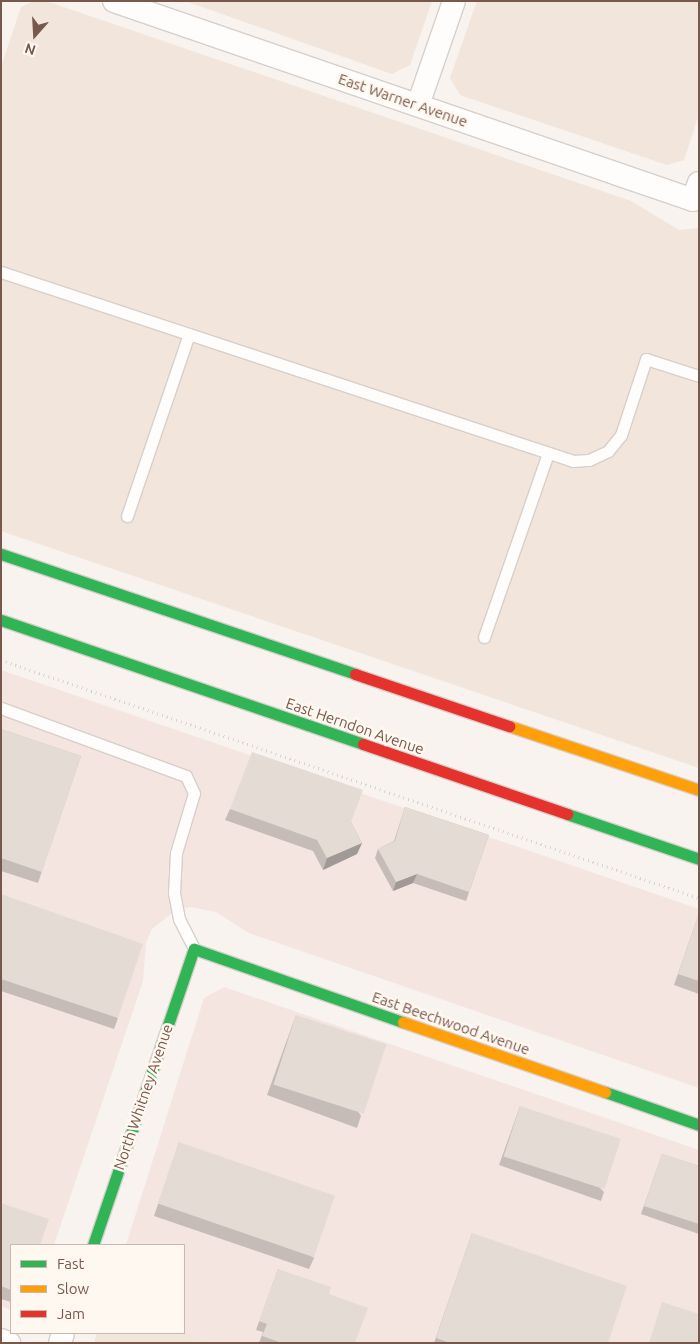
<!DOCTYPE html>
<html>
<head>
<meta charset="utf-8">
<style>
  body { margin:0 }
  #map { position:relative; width:700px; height:1344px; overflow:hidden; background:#f8f3ee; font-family:Ubuntu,sans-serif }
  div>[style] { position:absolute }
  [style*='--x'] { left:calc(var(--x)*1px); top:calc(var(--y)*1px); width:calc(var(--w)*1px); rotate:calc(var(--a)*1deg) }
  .residential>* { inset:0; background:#f1e5dc }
  .commercial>* { inset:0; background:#f5e5e0 }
  .path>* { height:3px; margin-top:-1.5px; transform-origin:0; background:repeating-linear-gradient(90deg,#dad2d0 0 1px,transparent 0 5px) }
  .roads { filter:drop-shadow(1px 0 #d7cfca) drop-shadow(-1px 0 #d7cfca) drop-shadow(0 1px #d7cfca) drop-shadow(0 -1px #d7cfca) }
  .lane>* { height:11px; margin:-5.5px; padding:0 5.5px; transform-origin:5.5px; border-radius:5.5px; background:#fefdfc }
  .street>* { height:22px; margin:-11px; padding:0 11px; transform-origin:11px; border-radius:11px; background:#fefdfc }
  .fast>* { height:11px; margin:-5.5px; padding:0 5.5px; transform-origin:5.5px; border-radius:5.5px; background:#30b455 }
  .slow>* { height:11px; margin:-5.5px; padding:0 5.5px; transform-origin:5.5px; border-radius:5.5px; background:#ff9f0a }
  .jam>* { height:11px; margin:-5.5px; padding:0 5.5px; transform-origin:5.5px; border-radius:5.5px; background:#e5322d }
  .wall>* { inset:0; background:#c5bcb7 }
  .shaded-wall>* { inset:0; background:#a09995 }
  .building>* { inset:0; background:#e5dbd5; transform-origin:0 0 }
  span { translate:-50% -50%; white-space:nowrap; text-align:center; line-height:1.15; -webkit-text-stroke:5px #fff8f1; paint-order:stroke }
  .street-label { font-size:15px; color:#77584d }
  .frame { position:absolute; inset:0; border:2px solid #77584d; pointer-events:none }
  .legend { position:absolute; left:10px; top:1244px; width:175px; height:90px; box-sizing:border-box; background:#fff8f1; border:1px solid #c9b8af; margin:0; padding:6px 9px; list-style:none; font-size:15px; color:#77584d }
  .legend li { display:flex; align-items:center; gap:10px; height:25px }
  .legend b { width:25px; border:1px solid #c9b8af }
  .north { position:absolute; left:10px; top:10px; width:50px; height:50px; -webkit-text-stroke:4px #fff8f1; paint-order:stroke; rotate:199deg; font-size:14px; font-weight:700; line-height:20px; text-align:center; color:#77584d }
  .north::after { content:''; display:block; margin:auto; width:18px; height:22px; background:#77584d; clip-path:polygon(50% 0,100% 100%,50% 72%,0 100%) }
</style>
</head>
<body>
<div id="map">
  <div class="residential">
    <div style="clip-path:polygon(34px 1px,46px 1px,631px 201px,679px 230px,699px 228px,699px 768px,1px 531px,1px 67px,21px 7px)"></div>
    <div style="clip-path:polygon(185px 1px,432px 1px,410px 65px,392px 74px)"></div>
    <div style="clip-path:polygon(477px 1px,699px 1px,699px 114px,684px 160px,667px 165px,460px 95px,450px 78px)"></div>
    <div style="clip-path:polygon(184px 1331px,215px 1343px,94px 1343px,97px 1333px)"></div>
  </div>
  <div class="commercial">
    <div style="clip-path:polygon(1px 670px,699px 909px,699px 1088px,249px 933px,216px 912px,191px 907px,176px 910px,152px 929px,146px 943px,143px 981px,54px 1245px,11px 1245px,11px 1310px,1px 1306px)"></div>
    <div style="clip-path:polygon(224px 987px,699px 1150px,699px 1343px,215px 1343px,184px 1331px,184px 1245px,126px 1245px,204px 998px)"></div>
  </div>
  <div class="path">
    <div style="--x:1;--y:660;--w:737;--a:18.83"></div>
  </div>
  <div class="roads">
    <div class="lane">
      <div style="--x:1;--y:272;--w:602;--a:18.28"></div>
      <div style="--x:573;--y:461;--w:16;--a:-4"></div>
      <div style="--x:589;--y:460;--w:21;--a:-25"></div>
      <div style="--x:608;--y:451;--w:21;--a:-51"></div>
      <div style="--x:621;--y:435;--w:80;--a:-71.8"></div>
      <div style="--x:646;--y:359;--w:56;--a:17.8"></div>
      <div style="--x:127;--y:516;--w:192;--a:-71.2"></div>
      <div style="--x:484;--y:637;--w:195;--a:-70.8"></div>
      <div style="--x:1;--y:708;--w:197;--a:20.2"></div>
      <div style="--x:186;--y:776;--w:19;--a:65"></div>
      <div style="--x:194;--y:793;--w:63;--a:106.7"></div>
      <div style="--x:176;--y:853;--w:40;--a:92.9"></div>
      <div style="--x:174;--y:893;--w:26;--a:79"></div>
      <div style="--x:179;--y:919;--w:34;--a:63"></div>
    </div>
    <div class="street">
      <div style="--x:114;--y:1;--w:612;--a:18.97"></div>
      <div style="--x:693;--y:200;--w:18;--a:-71"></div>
      <div style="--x:418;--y:105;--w:110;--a:-70.9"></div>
      <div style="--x:1;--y:1340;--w:9;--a:21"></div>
      <div style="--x:60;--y:1343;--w:10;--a:-73"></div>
    </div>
    <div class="fast">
      <div style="--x:1;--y:554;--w:374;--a:18.7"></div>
      <div style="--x:1;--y:620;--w:383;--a:18.9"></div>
      <div style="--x:567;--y:814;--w:139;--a:18.8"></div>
      <div style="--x:605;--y:1092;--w:100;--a:19.3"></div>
      <div style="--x:93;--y:1245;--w:313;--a:-71.2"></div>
      <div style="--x:194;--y:949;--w:221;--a:19.3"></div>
    </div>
    <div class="slow">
      <div style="--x:509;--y:726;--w:200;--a:18.6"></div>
      <div style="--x:403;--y:1022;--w:214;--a:19.1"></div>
    </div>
    <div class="jam">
      <div style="--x:355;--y:674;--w:163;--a:18.7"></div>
      <div style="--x:363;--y:744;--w:216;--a:18.9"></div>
    </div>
  </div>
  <div class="wall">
    <div style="clip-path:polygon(1px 729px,81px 756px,38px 883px,1px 871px)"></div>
    <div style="clip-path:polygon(405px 807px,489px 835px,466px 901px,413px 883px,393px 891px,375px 858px,378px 849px,394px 841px)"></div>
    <div style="clip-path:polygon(230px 809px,351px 822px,362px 843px,357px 854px,323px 870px,313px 851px,225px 820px)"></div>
    <div style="clip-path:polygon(1px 894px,118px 1018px,114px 1029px,1px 991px)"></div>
    <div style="clip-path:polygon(699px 913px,699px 994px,674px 985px)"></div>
    <div style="clip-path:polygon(296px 1015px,361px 1116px,357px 1128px,267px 1095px)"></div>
    <div style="clip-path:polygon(520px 1106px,604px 1192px,601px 1201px,499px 1165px)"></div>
    <div style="clip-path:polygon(179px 1142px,314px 1258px,309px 1269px,154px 1216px)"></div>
    <div style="clip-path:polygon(662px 1154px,699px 1166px,699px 1234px,641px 1214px)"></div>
    <div style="clip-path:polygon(1px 1203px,11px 1245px,11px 1302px,1px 1299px)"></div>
    <div style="clip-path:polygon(472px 1233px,608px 1343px,434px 1343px)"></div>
    <div style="clip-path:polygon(278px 1269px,329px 1294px,355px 1343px,259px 1343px,263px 1332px,256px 1330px)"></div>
  </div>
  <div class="shaded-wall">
    <div style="clip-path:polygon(362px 843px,357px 854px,323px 870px,327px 858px)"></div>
    <div style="clip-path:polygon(417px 874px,413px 883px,393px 891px,396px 882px)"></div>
  </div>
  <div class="building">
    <div style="clip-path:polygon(1px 729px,81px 756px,42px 872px,1px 858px)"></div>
    <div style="clip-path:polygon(252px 752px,363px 790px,351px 822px,362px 843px,327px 858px,317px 840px,230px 809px)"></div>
    <div style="clip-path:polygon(405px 807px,489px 835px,469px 892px,417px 874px,396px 882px,378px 849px,395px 841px)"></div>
    <div style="clip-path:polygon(1px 894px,143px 944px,118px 1018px,1px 979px)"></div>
    <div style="clip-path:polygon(699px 913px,699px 981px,678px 974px)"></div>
    <div style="left:296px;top:1015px;width:95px;height:73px;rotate:18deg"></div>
    <div style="left:520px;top:1106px;width:106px;height:53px;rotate:18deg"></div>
    <div style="left:179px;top:1142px;width:165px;height:65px;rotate:19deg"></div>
    <div style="clip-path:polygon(662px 1154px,699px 1166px,699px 1224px,644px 1206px)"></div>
    <div style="clip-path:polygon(1px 1203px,49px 1219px,40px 1245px,11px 1245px,11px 1290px,1px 1286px)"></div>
    <div style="clip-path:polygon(472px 1233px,627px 1286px,608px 1343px,450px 1343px,436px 1338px)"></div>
    <div style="clip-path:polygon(278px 1269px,331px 1287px,329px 1294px,368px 1308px,355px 1343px,282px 1343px,262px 1336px,267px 1324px,259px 1321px)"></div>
    <div style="clip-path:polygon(662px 1302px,699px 1314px,699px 1343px,649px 1343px)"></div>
  </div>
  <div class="street-label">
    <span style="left:403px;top:100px;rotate:19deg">East Warner Avenue</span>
    <span style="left:355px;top:726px;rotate:19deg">East Herndon Avenue</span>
    <span style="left:451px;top:1023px;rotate:19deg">East Beechwood Avenue</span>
    <span style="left:143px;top:1097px;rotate:-71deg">North Whitney Avenue</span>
  </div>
  <div class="frame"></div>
  <ul class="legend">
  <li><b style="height:6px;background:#30b455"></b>Fast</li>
  <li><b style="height:6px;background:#ff9f0a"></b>Slow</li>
  <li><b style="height:6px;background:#e5322d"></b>Jam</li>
  </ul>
  <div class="north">N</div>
</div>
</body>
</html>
